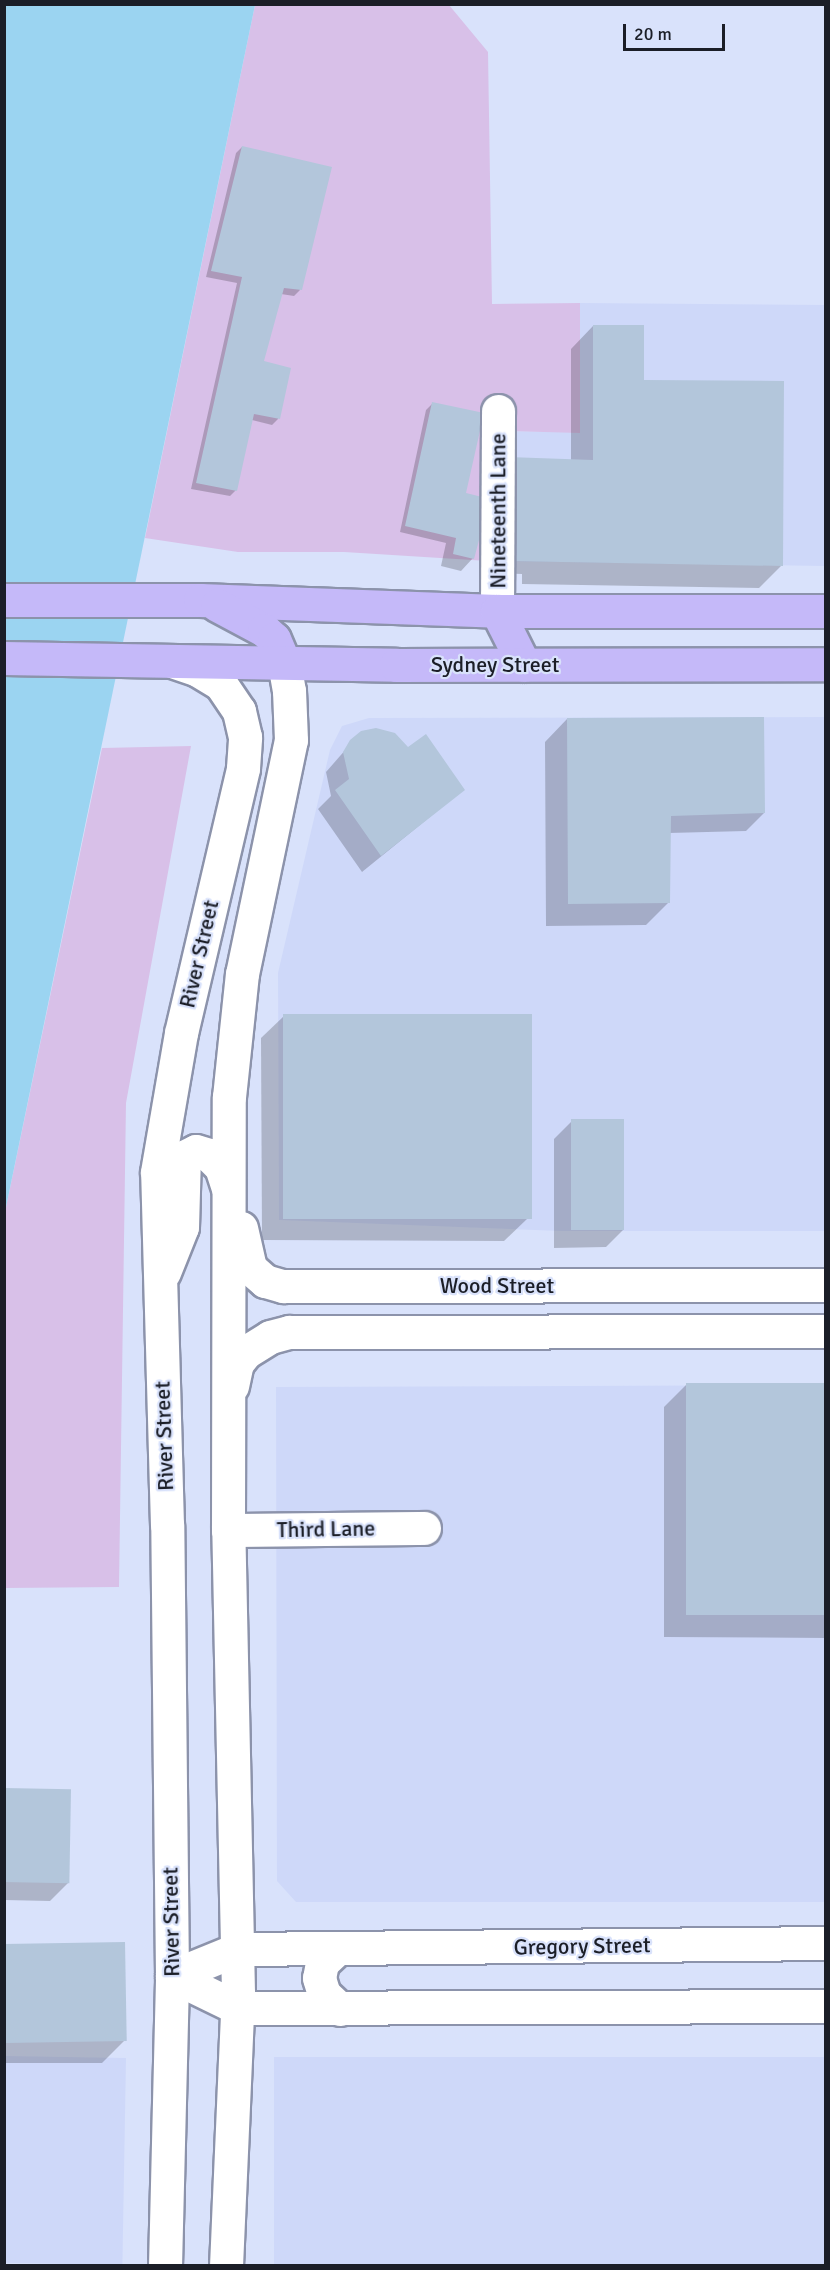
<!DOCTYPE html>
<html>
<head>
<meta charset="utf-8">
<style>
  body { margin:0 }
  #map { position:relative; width:830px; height:2270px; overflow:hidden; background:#d9e2fb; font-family:Signika,sans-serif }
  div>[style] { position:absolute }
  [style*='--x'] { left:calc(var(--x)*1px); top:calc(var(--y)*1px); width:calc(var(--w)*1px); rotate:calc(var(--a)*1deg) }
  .built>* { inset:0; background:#ced8f9; transform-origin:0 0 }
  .green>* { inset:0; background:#d8c0e8 }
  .water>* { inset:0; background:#9bd4f1 }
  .shadow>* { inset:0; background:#0003 }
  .building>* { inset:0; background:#b3c6db; transform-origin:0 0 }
  .roads { filter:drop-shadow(2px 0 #8c93ab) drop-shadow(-2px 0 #8c93ab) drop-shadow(0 2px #8c93ab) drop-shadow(0 -2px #8c93ab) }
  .minor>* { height:33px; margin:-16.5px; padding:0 16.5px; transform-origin:16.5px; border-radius:16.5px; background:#fff }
  .major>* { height:33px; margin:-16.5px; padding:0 16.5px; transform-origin:16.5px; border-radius:16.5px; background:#c5b9f9 }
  span { translate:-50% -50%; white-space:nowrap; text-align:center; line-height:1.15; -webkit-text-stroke:4.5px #d9e2fb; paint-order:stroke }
  .street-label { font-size:22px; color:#1b1e27 }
  .frame { position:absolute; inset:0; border:6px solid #1b1e27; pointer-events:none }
  .scale { position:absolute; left:623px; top:24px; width:102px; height:27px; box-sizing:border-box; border:3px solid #1b1e27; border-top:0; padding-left:8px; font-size:18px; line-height:21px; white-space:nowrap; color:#1b1e27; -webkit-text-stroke:4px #d9e2fb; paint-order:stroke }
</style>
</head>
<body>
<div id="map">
  <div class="built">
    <div style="clip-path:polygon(580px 303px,825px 305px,825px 566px,488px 561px,490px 431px,580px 432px)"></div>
    <div style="clip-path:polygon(825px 717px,825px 1231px,562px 1231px,279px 1220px,278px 973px,330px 750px,342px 726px,369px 718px)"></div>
    <div style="clip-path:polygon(825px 1385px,825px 1902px,296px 1902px,277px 1881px,276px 1387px)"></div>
    <div style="left:274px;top:2057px;width:551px;height:208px"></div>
    <div style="left:126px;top:2058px;width:207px;height:121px;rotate:91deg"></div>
  </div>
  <div class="green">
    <div style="clip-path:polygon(255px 5px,449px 5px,488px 52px,492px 304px,580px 303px,580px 433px,505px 431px,488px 561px,344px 552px,238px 552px,145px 538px)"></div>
    <div style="clip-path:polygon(191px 746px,126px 1103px,119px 1587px,5px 1588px,5px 1212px,102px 748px)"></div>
  </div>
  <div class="water">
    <div style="clip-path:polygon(5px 5px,255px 5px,5px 1212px)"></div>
  </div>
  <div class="shadow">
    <div style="clip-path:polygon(242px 147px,300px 290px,294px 296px,281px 294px,262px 362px,289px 369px,278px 419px,272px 425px,252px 420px,236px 490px,230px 496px,191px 489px,237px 283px,206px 277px,236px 153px)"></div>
    <div style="clip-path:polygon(593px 326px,642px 381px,781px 566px,759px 588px,522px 584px,522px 574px,495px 573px,571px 462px,571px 349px)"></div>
    <div style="clip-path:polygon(432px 404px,464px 497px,473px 558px,461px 571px,441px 566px,446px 543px,400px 532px,426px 410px)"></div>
    <div style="clip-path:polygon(567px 719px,764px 813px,746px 831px,669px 833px,669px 902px,646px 925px,546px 926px,545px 742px)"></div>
    <div style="clip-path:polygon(361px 732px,407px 749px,463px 790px,362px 872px,318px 809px,331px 796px,326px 772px)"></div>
    <div style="clip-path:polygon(284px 1016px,527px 1219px,504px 1241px,262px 1240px,261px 1038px)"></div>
    <div style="clip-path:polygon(572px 1121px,624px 1229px,606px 1247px,554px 1248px,554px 1139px)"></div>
    <div style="clip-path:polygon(686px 1385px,826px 1385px,826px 1638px,664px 1637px,664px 1407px)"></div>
    <div style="clip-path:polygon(4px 1790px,68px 1883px,50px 1901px,4px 1900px)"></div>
    <div style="clip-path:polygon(4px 1944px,125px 2040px,102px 2063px,4px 2063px)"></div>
  </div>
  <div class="building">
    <div style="clip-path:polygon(242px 146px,332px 167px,302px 290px,284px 288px,264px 361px,291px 368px,280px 419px,254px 414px,237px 491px,196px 483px,242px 277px,211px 271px)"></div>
    <div style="clip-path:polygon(593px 325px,644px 325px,644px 380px,784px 381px,783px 566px,507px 561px,506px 457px,593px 460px)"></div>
    <div style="clip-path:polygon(432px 402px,484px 413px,466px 493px,490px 499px,474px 559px,453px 554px,456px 538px,405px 526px)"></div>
    <div style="clip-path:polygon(764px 717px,765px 813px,671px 816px,670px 903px,568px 904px,567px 718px)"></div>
    <div style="clip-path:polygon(376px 728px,395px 733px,408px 747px,426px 734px,465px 790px,381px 856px,335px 790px,349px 779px,343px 752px,350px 740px,361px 731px)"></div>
    <div style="left:283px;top:1014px;width:249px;height:205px"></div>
    <div style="left:571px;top:1119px;width:53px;height:111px"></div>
    <div style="left:686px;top:1383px;width:140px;height:232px"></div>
    <div style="left:4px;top:1788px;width:67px;height:94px;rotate:1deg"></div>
    <div style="left:125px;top:1942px;width:99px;height:121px;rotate:89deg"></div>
  </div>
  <div class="roads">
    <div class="minor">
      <div style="--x:497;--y:611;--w:200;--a:-89.7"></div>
      <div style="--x:241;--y:1228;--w:41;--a:77.3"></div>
      <div style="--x:250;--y:1268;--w:20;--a:41"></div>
      <div style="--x:265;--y:1281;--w:19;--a:16"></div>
      <div style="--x:283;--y:1286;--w:543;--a:-0.11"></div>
      <div style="--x:164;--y:1272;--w:48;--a:-68.2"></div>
      <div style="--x:182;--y:1227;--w:70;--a:-88.4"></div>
      <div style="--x:184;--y:1157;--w:13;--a:-27"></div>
      <div style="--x:196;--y:1151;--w:14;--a:17"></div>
      <div style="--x:209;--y:1155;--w:17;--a:45"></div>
      <div style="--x:221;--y:1167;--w:22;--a:72"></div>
      <div style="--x:232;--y:1386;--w:24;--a:-78"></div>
      <div style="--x:237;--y:1363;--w:14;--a:-51"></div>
      <div style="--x:246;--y:1352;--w:28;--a:-32"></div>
      <div style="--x:270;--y:1337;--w:20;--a:-15"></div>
      <div style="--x:289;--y:1332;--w:537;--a:-0.11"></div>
      <div style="--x:228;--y:1530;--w:196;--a:-0.6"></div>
      <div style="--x:338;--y:1948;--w:22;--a:137"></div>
      <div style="--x:322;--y:1963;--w:15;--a:101"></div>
      <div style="--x:319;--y:1978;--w:17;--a:73"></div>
      <div style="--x:324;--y:1994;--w:22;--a:43"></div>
      <div style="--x:172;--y:1976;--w:73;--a:25.9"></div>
      <div style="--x:238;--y:2008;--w:588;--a:-0.19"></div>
      <div style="--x:172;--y:1976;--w:71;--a:-22.2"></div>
      <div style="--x:238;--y:1949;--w:588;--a:-0.58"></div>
      <div style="--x:165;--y:2266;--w:290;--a:-88.6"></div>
      <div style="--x:172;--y:1976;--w:451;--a:-90.6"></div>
      <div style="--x:167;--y:1525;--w:353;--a:-91.6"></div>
      <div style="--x:157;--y:1172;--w:141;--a:-80.2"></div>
      <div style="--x:181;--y:1033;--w:272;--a:-76.8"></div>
      <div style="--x:243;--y:768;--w:31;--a:-86"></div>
      <div style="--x:245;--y:737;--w:27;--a:-103"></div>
      <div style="--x:239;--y:711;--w:32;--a:-124"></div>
      <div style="--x:221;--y:684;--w:27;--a:-149"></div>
      <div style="--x:198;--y:670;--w:28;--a:-161"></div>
      <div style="--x:226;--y:2266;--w:273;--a:-87.5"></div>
      <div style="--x:238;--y:1993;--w:463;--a:-91.2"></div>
      <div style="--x:228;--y:1530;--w:433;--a:-89.9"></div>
      <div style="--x:229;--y:1097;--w:124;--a:-84"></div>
      <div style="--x:242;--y:974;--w:239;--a:-78.2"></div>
      <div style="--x:291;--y:740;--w:49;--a:-92.3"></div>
      <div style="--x:289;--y:691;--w:29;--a:-100"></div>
    </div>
    <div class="major">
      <div style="--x:4;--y:600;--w:196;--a:0"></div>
      <div style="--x:200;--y:600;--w:297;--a:2.1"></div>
      <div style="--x:497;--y:611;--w:329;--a:0"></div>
      <div style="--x:217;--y:605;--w:53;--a:28"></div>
      <div style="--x:264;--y:630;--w:13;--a:42"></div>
      <div style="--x:274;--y:639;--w:25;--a:67"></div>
      <div style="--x:497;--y:611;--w:60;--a:63.4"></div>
      <div style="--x:4;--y:658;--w:392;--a:1"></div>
      <div style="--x:396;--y:665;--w:430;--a:-0.1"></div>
    </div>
  </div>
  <div class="street-label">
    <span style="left:498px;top:511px;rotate:-90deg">Nineteenth Lane</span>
    <span style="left:495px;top:665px">Sydney Street</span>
    <span style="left:199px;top:954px;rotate:-77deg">River Street</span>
    <span style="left:497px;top:1286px">Wood Street</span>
    <span style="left:164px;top:1436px;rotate:-92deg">River Street</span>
    <span style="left:326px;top:1529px;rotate:-1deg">Third Lane</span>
    <span style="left:171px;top:1922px;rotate:-91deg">River Street</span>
    <span style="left:582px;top:1946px;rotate:-1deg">Gregory Street</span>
  </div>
  <div class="frame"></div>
  <div class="scale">20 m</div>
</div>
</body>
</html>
